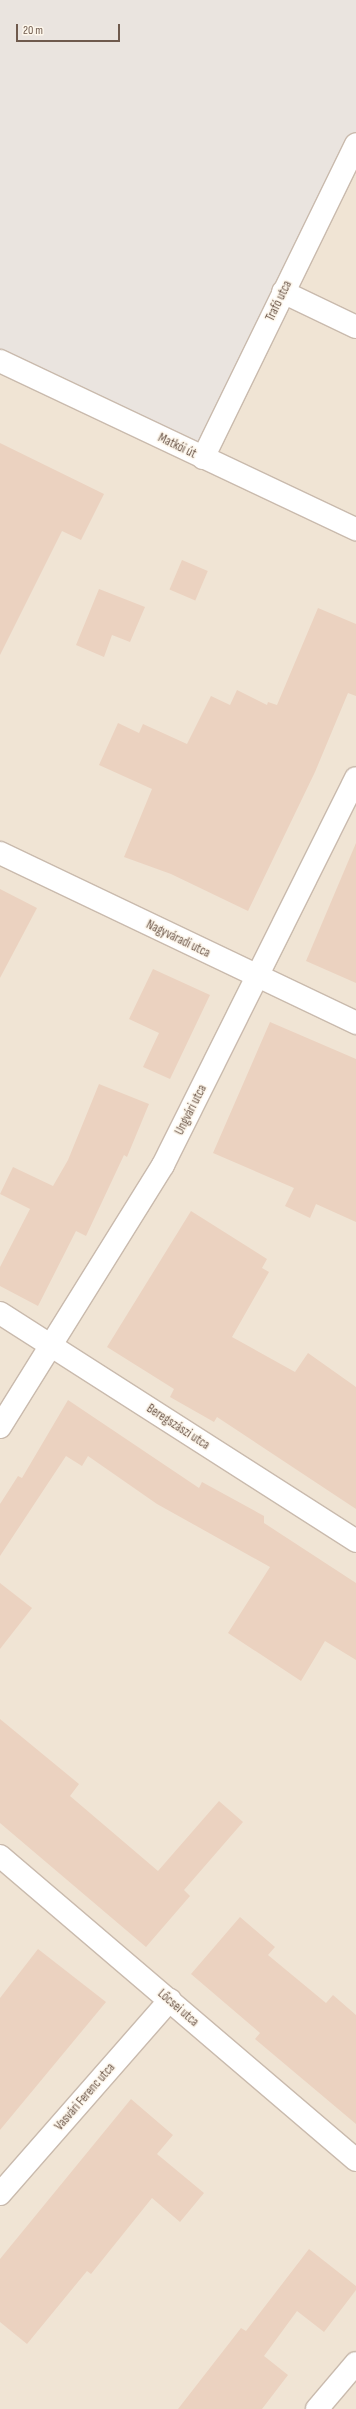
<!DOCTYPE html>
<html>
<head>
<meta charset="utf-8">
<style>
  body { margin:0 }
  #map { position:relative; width:356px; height:2409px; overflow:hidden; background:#f9f2e5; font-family:"Sofia Sans Condensed",sans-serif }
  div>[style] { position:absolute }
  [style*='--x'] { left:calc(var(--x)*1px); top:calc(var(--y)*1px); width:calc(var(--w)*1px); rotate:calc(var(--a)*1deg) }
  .residential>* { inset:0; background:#f0e4d4; transform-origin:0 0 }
  .industrial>* { inset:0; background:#eae4df }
  .building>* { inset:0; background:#ebd2c0; transform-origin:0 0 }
  .roads { filter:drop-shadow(1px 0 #c9baad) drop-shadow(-1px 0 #c9baad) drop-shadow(0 1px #c9baad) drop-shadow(0 -1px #c9baad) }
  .minor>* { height:22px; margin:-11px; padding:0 11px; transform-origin:11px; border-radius:11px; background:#fff }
  .tertiary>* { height:22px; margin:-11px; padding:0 11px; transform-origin:11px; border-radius:11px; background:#fff }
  span { translate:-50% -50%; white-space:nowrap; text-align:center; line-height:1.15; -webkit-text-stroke:3px #fdf6eb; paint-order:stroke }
  .street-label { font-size:13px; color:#6f5a4d }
  .scale { position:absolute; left:16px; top:24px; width:104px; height:18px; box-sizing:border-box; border:2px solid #6f5a4d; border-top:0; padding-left:5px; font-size:12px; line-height:14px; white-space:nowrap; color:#6f5a4d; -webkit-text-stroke:3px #fdf6eb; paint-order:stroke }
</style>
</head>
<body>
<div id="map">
  <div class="residential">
    <div style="left:356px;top:144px;width:2265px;height:420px;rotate:90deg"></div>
  </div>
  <div class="industrial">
    <div style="clip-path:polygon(0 0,356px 0,356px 144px,203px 458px,0 366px)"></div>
  </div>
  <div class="building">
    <div style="clip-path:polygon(0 443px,104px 494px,81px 540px,62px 531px,0 655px)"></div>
    <div style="left:182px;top:560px;width:28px;height:32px;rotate:23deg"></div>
    <div style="clip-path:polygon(99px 589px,145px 607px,130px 642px,112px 635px,104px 657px,76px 645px)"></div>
    <div style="clip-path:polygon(318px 608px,356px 624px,356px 696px,348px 693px,315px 772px,248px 911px,171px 874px,124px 857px,152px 789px,99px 765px,118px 723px,139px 733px,143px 724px,187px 744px,211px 696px,230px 705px,237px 690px,267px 705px,268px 702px,277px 705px)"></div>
    <div style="clip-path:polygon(356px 843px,356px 983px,306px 961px)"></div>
    <div style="clip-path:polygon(0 889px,37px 908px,0 978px)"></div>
    <div style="clip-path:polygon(153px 969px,210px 995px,170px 1079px,143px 1067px,159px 1033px,129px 1019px)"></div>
    <div style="clip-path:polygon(270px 1022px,356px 1059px,356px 1222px,316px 1204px,310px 1218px,285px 1206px,294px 1188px,213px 1153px)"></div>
    <div style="clip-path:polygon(99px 1084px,149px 1104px,127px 1157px,124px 1155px,86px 1236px,76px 1231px,38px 1306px,0 1286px,0 1267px,30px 1209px,0 1194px,13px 1167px,53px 1186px,68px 1160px)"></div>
    <div style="clip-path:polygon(191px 1211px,267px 1259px,262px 1268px,269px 1272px,232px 1337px,295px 1372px,308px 1353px,356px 1387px,356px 1509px,217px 1417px,214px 1422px,170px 1397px,174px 1389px,107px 1347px)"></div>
    <div style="clip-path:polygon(68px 1400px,199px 1488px,202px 1482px,264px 1516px,264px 1523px,356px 1583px,356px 1660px,325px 1641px,301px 1681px,228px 1633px,270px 1567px,157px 1504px,88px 1456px,82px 1466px,66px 1456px,0 1556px,0 1504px,18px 1476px,22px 1478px)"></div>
    <div style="clip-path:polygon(0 1583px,32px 1608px,0 1649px)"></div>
    <div style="clip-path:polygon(0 1719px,79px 1784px,70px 1796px,158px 1871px,219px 1801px,243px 1822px,184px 1890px,190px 1896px,146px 1947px,0 1823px)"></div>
    <div style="clip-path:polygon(240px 1917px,275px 1947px,268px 1955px,326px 2003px,333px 1995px,356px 2015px,356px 2124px,255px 2039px,260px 2033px,191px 1974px)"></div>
    <div style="clip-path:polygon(38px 1949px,106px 2002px,0 2130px,0 1998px)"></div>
    <div style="clip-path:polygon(131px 2099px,173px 2135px,157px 2154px,204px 2193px,180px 2222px,152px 2198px,91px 2274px,87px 2271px,27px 2344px,0 2322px,0 2259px)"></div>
    <div style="clip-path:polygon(309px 2249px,356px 2286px,356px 2290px,324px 2332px,297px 2311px,264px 2356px,288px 2375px,262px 2409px,178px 2409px,241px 2328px,246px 2331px)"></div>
  </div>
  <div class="roads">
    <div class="minor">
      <div style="--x:283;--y:292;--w:81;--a:25.6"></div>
      <div style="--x:203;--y:458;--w:349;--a:-64"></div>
      <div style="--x:0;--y:853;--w:395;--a:25.5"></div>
      <div style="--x:0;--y:1313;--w:423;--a:32.6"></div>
      <div style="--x:0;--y:1427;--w:309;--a:-58.1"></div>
      <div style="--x:163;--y:1165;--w:432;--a:-63.5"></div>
      <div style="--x:0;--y:1856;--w:468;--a:40.5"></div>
      <div style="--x:0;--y:2194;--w:258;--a:-48.8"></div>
      <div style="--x:317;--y:2409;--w:60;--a:-49.7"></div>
    </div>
    <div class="tertiary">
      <div style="--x:0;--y:361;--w:394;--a:25.3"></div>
    </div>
  </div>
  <div class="street-label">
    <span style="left:279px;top:301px;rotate:-64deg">Trafó utca</span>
    <span style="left:177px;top:446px;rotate:26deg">Matkói út</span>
    <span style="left:178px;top:939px;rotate:26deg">Nagyváradi utca</span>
    <span style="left:191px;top:1110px;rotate:-63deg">Ungvári utca</span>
    <span style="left:178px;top:1427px;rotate:33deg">Beregszászi utca</span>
    <span style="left:178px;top:2008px;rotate:41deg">Lőcsei utca</span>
    <span style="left:85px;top:2097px;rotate:-49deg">Vasvári Ferenc utca</span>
  </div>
  <div class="scale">20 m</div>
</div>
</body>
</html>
